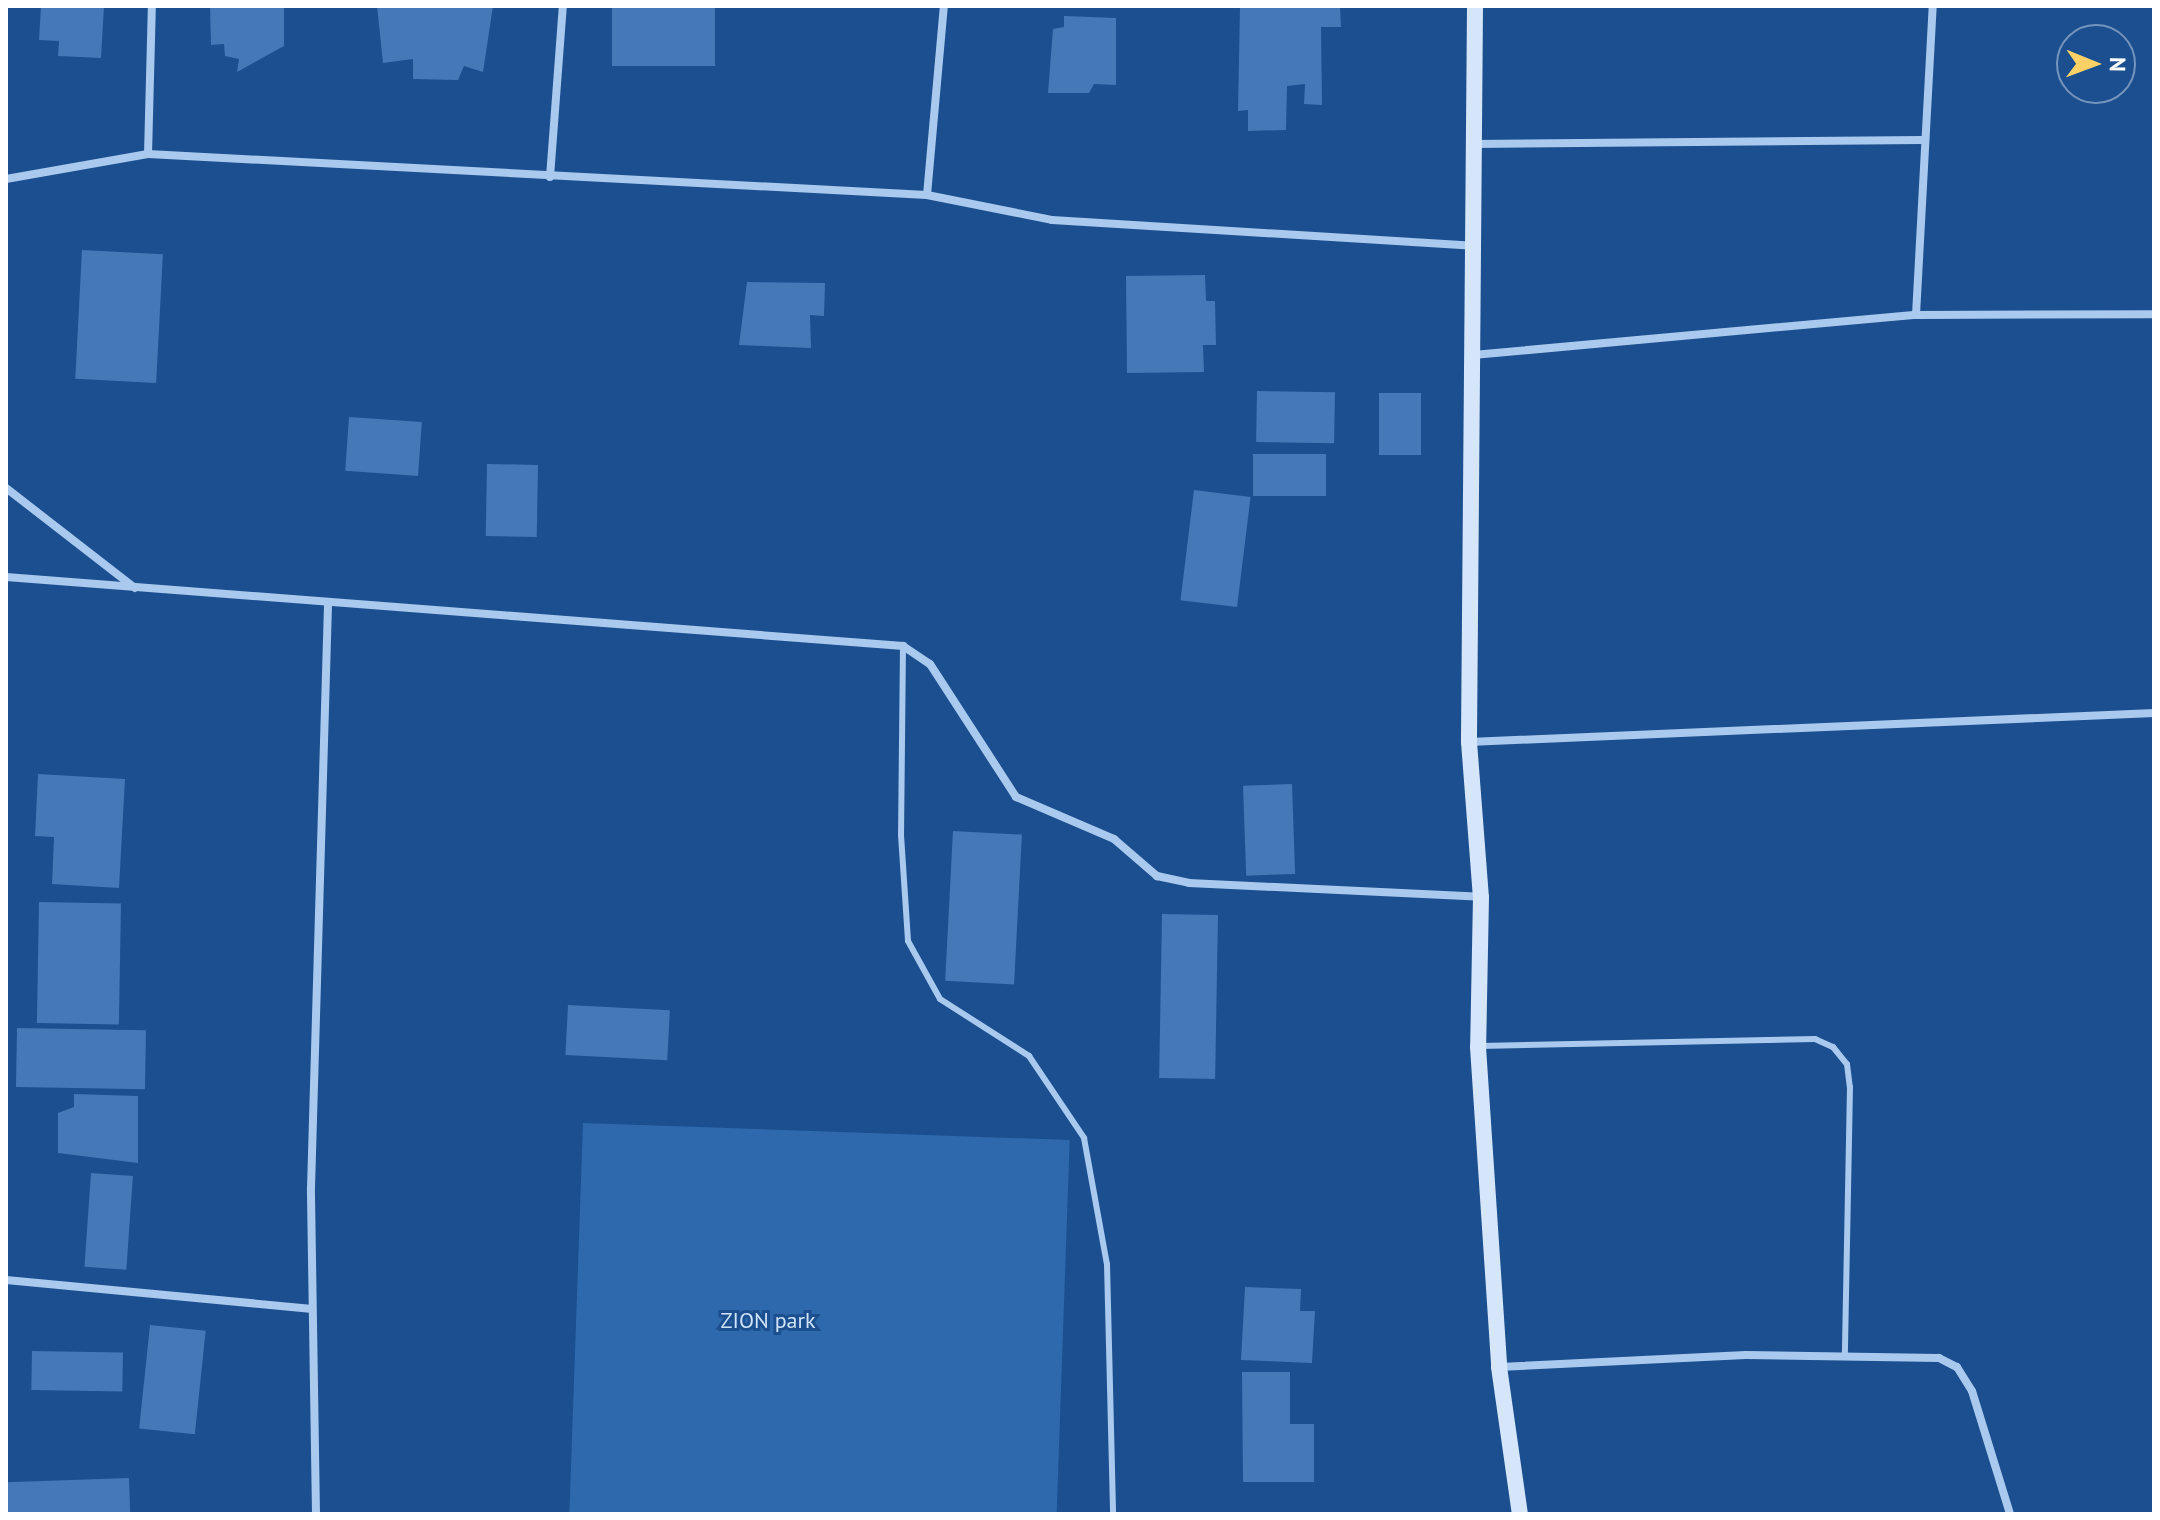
<!DOCTYPE html>
<html>
<head>
<meta charset="utf-8">
<style>
  body { margin:0 }
  #map { position:relative; width:2160px; height:1520px; overflow:hidden; background:#1b4f8f; font-family:"PT Sans",sans-serif }
  div>[style] { position:absolute }
  [style*='--x'] { left:calc(var(--x)*1px); top:calc(var(--y)*1px); width:calc(var(--w)*1px); rotate:calc(var(--a)*1deg) }
  .green>* { inset:0; background:#2e69ad; transform-origin:0 0 }
  .building>* { inset:0; background:#4478b7; transform-origin:0 0 }
  .lane>* { height:6px; margin:-3px; padding:0 3px; transform-origin:3px; border-radius:3px; background:#a9c9ee }
  .street>* { height:8px; margin:-4px; padding:0 4px; transform-origin:4px; border-radius:4px; background:#a9c9ee }
  .secondary>* { height:16px; margin:-8px; padding:0 8px; transform-origin:8px; border-radius:8px; background:#d6e6fa }
  span { translate:-50% -50%; white-space:nowrap; text-align:center; line-height:1.15; -webkit-text-stroke:6px #1b4f8f; paint-order:stroke }
  .park-label { font-size:22px; color:#cfe3fa }
  .frame { position:absolute; inset:0; border:8px solid #fff; pointer-events:none }
  .north { position:absolute; left:2056px; top:24px; width:80px; height:80px; box-sizing:border-box; background:#1b4f8f; border:2px solid #7695bc; border-radius:50%; rotate:91deg; font-size:22px; font-weight:700; line-height:32px; text-align:center; color:#fff }
  .north::after { content:''; display:block; margin:auto; width:28px; height:36px; background:#ffd166; clip-path:polygon(50% 0,100% 100%,50% 72%,0 100%) }
</style>
</head>
<body>
<div id="map">
  <div class="green">
    <div style="left:583px;top:1123px;width:487px;height:392px;rotate:2deg"></div>
  </div>
  <div class="building">
    <div style="clip-path:polygon(41px 6px,104px 6px,101px 58px,58px 56px,59px 41px,39px 40px)"></div>
    <div style="clip-path:polygon(210px 6px,284px 6px,284px 46px,237px 72px,239px 59px,225px 56px,224px 44px,211px 45px)"></div>
    <div style="clip-path:polygon(377px 6px,493px 6px,483px 72px,464px 66px,458px 80px,413px 79px,413px 59px,383px 63px)"></div>
    <div style="left:612px;top:6px;width:103px;height:60px"></div>
    <div style="clip-path:polygon(1240px 6px,1340px 6px,1341px 27px,1321px 27px,1322px 105px,1304px 104px,1305px 84px,1287px 86px,1286px 130px,1248px 131px,1248px 110px,1238px 111px)"></div>
    <div style="clip-path:polygon(1064px 16px,1116px 18px,1116px 85px,1094px 84px,1089px 93px,1048px 93px,1053px 29px,1064px 27px)"></div>
    <div style="left:82px;top:250px;width:81px;height:129px;rotate:3deg"></div>
    <div style="clip-path:polygon(1205px 275px,1206px 301px,1215px 301px,1216px 345px,1203px 345px,1204px 372px,1127px 373px,1126px 276px)"></div>
    <div style="clip-path:polygon(747px 282px,825px 283px,824px 316px,810px 315px,811px 348px,739px 345px)"></div>
    <div style="left:1257px;top:391px;width:78px;height:51px;rotate:1deg"></div>
    <div style="left:1379px;top:393px;width:42px;height:62px"></div>
    <div style="left:349px;top:417px;width:73px;height:54px;rotate:4deg"></div>
    <div style="left:1253px;top:454px;width:73px;height:42px"></div>
    <div style="left:487px;top:464px;width:51px;height:72px;rotate:1deg"></div>
    <div style="left:1194px;top:490px;width:57px;height:111px;rotate:7deg"></div>
    <div style="clip-path:polygon(38px 774px,125px 779px,119px 888px,52px 884px,54px 837px,35px 836px)"></div>
    <div style="left:1292px;top:784px;width:90px;height:49px;rotate:88deg"></div>
    <div style="left:953px;top:831px;width:69px;height:150px;rotate:3deg"></div>
    <div style="left:39px;top:902px;width:82px;height:121px;rotate:1deg"></div>
    <div style="left:1162px;top:914px;width:56px;height:164px;rotate:1deg"></div>
    <div style="left:568px;top:1005px;width:102px;height:50px;rotate:3deg"></div>
    <div style="left:17px;top:1028px;width:129px;height:59px;rotate:1deg"></div>
    <div style="clip-path:polygon(74px 1094px,138px 1096px,138px 1163px,58px 1153px,58px 1113px,74px 1107px)"></div>
    <div style="left:91px;top:1173px;width:42px;height:94px;rotate:4deg"></div>
    <div style="clip-path:polygon(1245px 1287px,1301px 1289px,1300px 1311px,1315px 1311px,1312px 1363px,1241px 1360px)"></div>
    <div style="left:150px;top:1325px;width:56px;height:104px;rotate:6deg"></div>
    <div style="left:32px;top:1351px;width:91px;height:39px;rotate:1deg"></div>
    <div style="clip-path:polygon(1242px 1372px,1290px 1372px,1290px 1424px,1314px 1424px,1314px 1482px,1243px 1482px)"></div>
    <div style="left:129px;top:1478px;width:36px;height:123px;rotate:88deg"></div>
  </div>
  <div class="lane">
    <div style="--x:903;--y:646;--w:189;--a:90.6"></div>
    <div style="--x:901;--y:835;--w:106;--a:86.2"></div>
    <div style="--x:908;--y:941;--w:66;--a:61.1"></div>
    <div style="--x:940;--y:999;--w:106;--a:32.6"></div>
    <div style="--x:1029;--y:1056;--w:99;--a:56.1"></div>
    <div style="--x:1084;--y:1138;--w:128;--a:79.7"></div>
    <div style="--x:1107;--y:1264;--w:250;--a:88.6"></div>
    <div style="--x:1480;--y:1046;--w:335;--a:-1.2"></div>
    <div style="--x:1815;--y:1039;--w:20;--a:24"></div>
    <div style="--x:1833;--y:1047;--w:22;--a:51"></div>
    <div style="--x:1847;--y:1064;--w:23;--a:83"></div>
    <div style="--x:1850;--y:1087;--w:269;--a:91.1"></div>
  </div>
  <div class="street">
    <div style="--x:1473;--y:144;--w:450;--a:-0.5"></div>
    <div style="--x:148;--y:154;--w:148;--a:-88.5"></div>
    <div style="--x:550;--y:177;--w:171;--a:-85.7"></div>
    <div style="--x:6;--y:179;--w:144;--a:-10"></div>
    <div style="--x:148;--y:154;--w:780;--a:3.01"></div>
    <div style="--x:927;--y:195;--w:127;--a:11.3"></div>
    <div style="--x:1052;--y:220;--w:422;--a:3.5"></div>
    <div style="--x:927;--y:195;--w:190;--a:-84.9"></div>
    <div style="--x:1916;--y:315;--w:309;--a:-86.9"></div>
    <div style="--x:1473;--y:355;--w:445;--a:-5.2"></div>
    <div style="--x:1916;--y:315;--w:238;--a:-0.2"></div>
    <div style="--x:6;--y:488;--w:163;--a:37.8"></div>
    <div style="--x:6;--y:577;--w:900;--a:4.4"></div>
    <div style="--x:903;--y:646;--w:32;--a:34"></div>
    <div style="--x:930;--y:664;--w:158;--a:57.1"></div>
    <div style="--x:1016;--y:797;--w:107;--a:23.2"></div>
    <div style="--x:1114;--y:839;--w:57;--a:40.7"></div>
    <div style="--x:1157;--y:876;--w:33;--a:12"></div>
    <div style="--x:1189;--y:883;--w:292;--a:2.7"></div>
    <div style="--x:1469;--y:742;--w:686;--a:-2.42"></div>
    <div style="--x:6;--y:1280;--w:305;--a:5.4"></div>
    <div style="--x:1499;--y:1367;--w:247;--a:-2.8"></div>
    <div style="--x:1746;--y:1355;--w:193;--a:0.9"></div>
    <div style="--x:1939;--y:1358;--w:20;--a:27"></div>
    <div style="--x:1957;--y:1367;--w:28;--a:58"></div>
    <div style="--x:1972;--y:1391;--w:129;--a:72.8"></div>
    <div style="--x:316;--y:1514;--w:326;--a:-90.9"></div>
    <div style="--x:311;--y:1188;--w:584;--a:-88.33"></div>
  </div>
  <div class="secondary">
    <div style="--x:1475;--y:6;--w:736;--a:90.47"></div>
    <div style="--x:1469;--y:742;--w:155;--a:85.6"></div>
    <div style="--x:1481;--y:897;--w:150;--a:91.1"></div>
    <div style="--x:1478;--y:1047;--w:321;--a:86.2"></div>
    <div style="--x:1499;--y:1367;--w:148;--a:81.9"></div>
  </div>
  <div class="park-label">
    <span style="left:768px;top:1321px">ZION park</span>
  </div>
  <div class="frame"></div>
  <div class="north">N</div>
</div>
</body>
</html>
